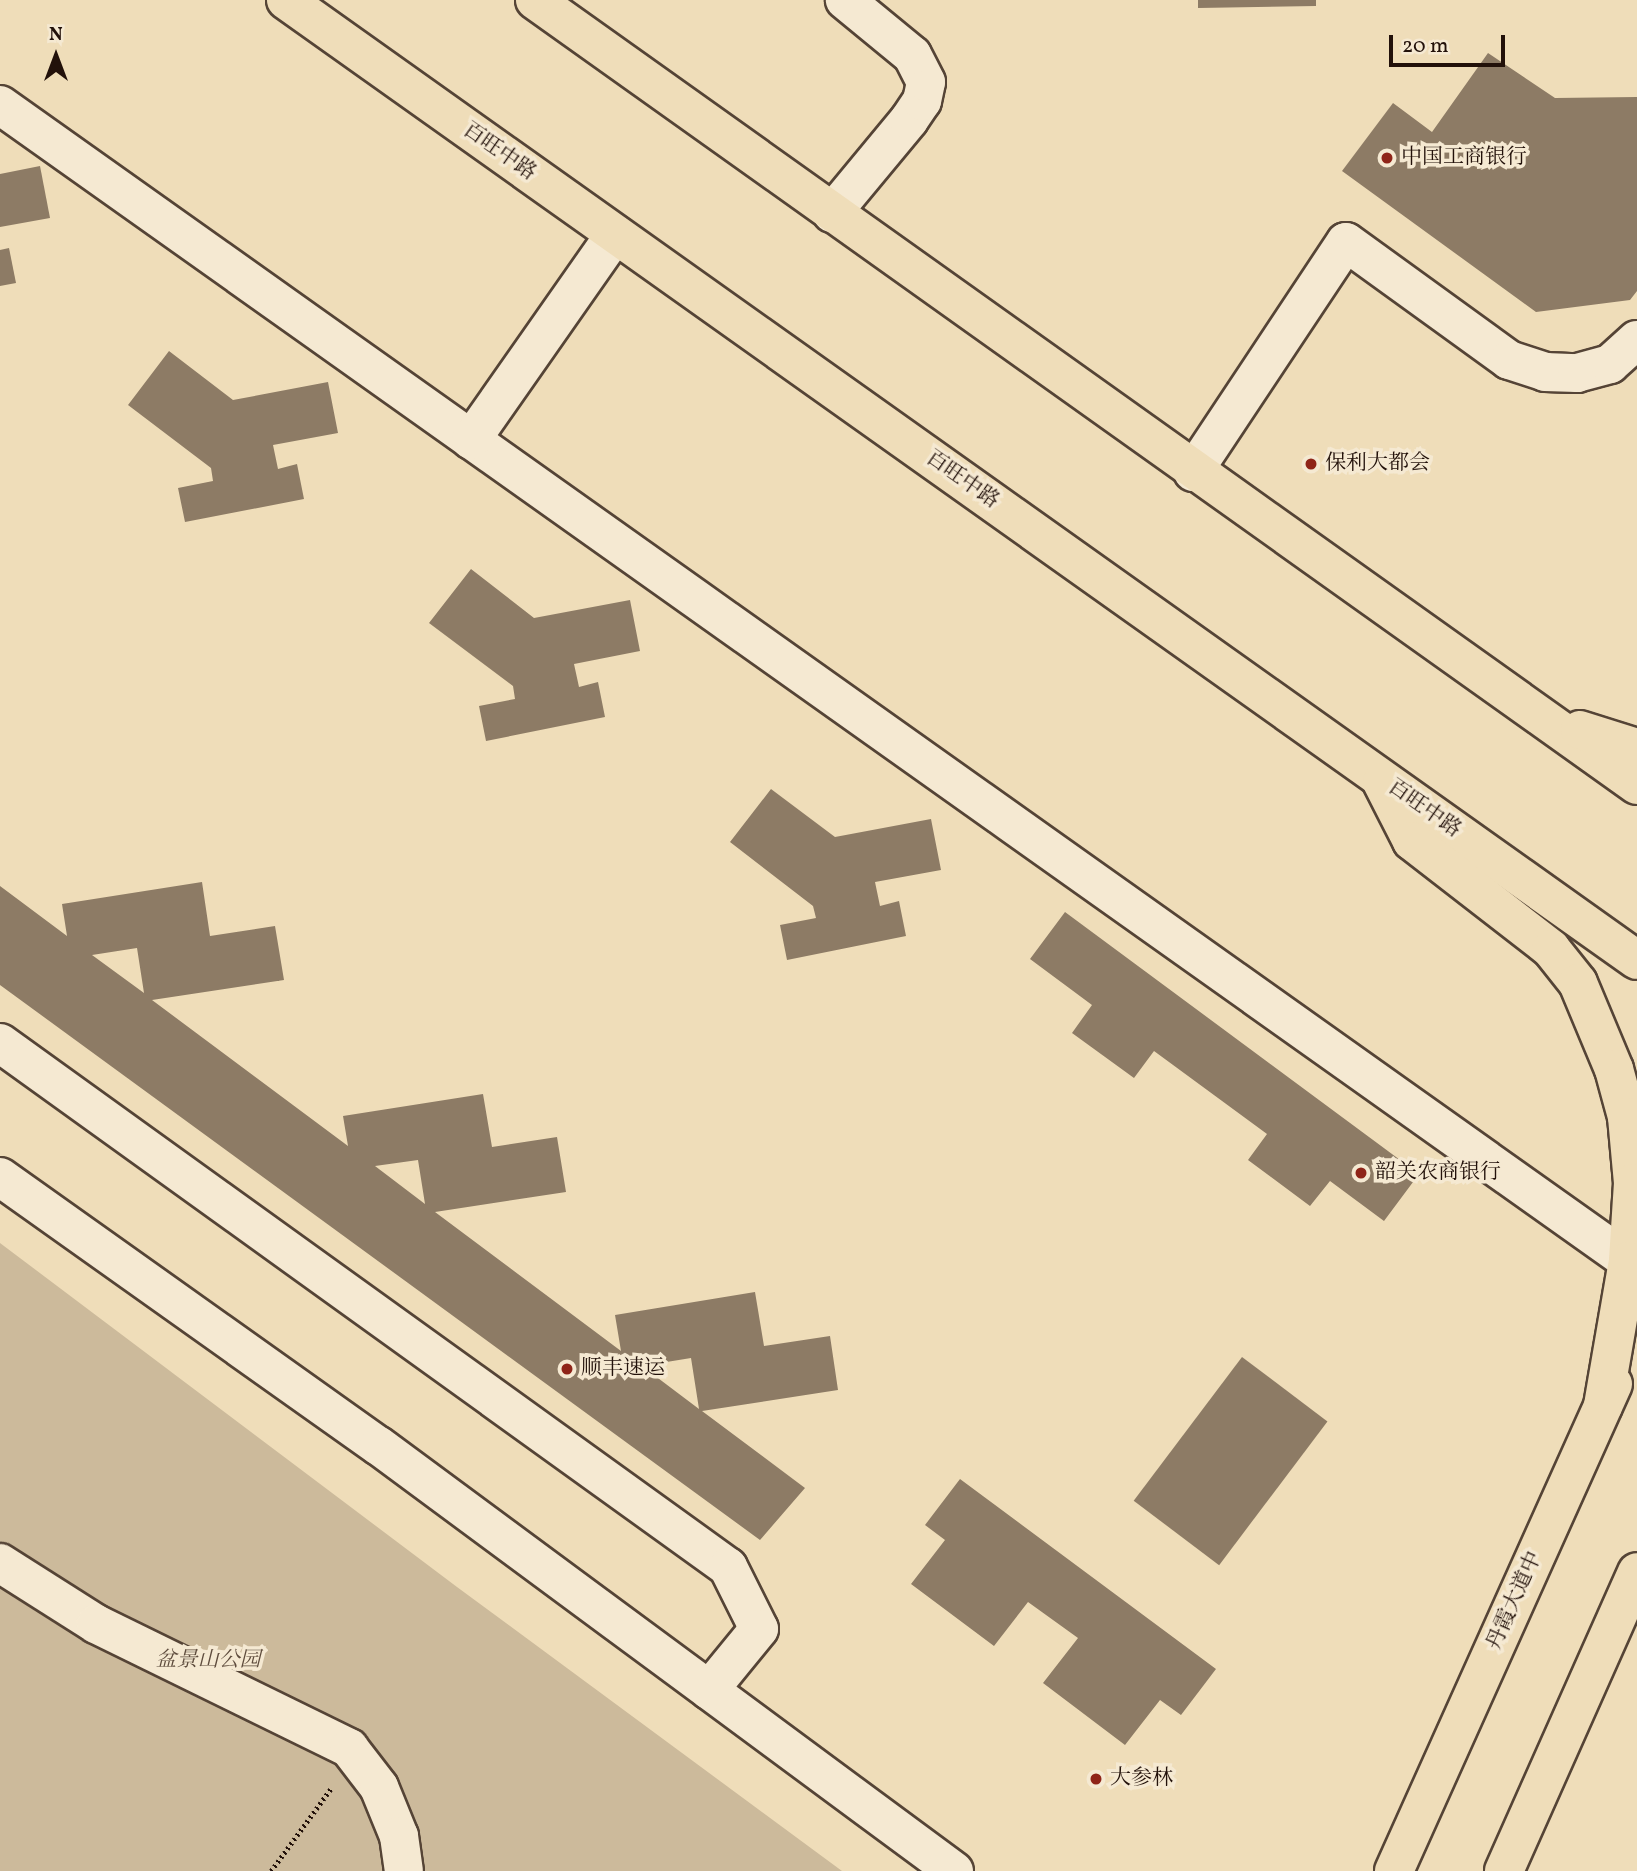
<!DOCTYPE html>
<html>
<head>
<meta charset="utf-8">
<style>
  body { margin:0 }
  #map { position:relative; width:1637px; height:1871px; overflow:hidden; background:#efddb9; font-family:Vollkorn,"Noto Serif SC",serif }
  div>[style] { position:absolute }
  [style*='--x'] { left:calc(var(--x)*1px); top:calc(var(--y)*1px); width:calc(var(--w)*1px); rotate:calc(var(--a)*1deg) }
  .green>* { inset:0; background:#ccba9b }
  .building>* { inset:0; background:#8d7b65; transform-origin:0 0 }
  .path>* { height:4.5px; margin-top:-2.25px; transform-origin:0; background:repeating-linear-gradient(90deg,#22110a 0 2px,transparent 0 5.5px) }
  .roads { filter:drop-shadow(2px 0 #554436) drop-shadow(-2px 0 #554436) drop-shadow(0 2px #554436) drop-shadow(0 -2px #554436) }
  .minor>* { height:38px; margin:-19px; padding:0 19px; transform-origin:19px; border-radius:19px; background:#f5e9d2 }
  .major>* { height:38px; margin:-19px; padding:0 19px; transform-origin:19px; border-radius:19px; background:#efddb9 }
  .dots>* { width:19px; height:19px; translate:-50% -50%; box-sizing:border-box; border:4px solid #f5e9d2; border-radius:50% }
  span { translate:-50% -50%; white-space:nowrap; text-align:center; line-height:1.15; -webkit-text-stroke:7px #f5e9d2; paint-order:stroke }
  .street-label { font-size:21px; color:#22110a }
  .poi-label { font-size:21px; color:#22110a }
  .left { translate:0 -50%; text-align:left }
  .park-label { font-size:21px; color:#5e4c3d; font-style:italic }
  .north { position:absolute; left:21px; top:21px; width:70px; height:70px; -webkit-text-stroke:5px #f5e9d2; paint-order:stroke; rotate:0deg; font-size:19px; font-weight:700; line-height:28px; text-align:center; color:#22110a }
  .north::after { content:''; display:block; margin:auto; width:24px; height:32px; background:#22110a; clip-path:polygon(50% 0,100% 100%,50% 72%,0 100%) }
  .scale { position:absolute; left:1389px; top:35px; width:116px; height:32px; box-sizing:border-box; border:4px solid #22110a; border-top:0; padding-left:9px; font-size:21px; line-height:24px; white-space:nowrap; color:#22110a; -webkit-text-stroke:5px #f5e9d2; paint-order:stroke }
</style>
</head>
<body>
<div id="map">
  <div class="green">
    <div style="clip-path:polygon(0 1243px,457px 1587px,842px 1871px,0 1871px)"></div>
  </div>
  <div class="building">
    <div style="clip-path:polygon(1198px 0,1316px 0,1316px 6px,1198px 8px)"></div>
    <div style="clip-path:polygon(1488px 53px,1555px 98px,1637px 97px,1637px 291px,1630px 300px,1536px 312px,1342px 171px,1393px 103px,1432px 132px)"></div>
    <div style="clip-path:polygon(40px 166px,50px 218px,0 227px,0 174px)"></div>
    <div style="clip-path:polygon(9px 248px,16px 283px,0 286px,0 250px)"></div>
    <div style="clip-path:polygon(169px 351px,233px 400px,328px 382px,338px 433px,273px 445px,278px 469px,297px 464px,304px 499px,185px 522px,178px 488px,213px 481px,211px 468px,128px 405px)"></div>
    <div style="clip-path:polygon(471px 569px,534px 618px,630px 600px,640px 651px,574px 664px,579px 687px,598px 682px,605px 717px,486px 741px,479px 706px,515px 699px,513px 686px,429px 623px)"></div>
    <div style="clip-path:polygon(771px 789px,835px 837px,931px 819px,941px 870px,875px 882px,880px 906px,899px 901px,906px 936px,787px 960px,780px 925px,816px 918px,813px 906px,730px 842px)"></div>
    <div style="clip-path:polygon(evenodd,202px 882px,210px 936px,275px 926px,284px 980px,152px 1000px,348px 1146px,343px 1116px,483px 1094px,492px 1147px,557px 1137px,566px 1192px,435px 1212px,621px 1351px,615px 1315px,755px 1292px,764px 1346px,830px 1336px,838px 1390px,702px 1411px,805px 1488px,760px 1540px,0 985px,0 886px,67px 936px,62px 904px,202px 882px,137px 948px,144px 993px,92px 955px,137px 948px,202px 882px,418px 1160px,425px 1204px,375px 1166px,418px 1160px,202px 882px,691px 1358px,699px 1409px,642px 1366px,691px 1358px)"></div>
    <div style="clip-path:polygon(1065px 912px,1419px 1174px,1384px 1221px,1330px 1181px,1310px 1206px,1248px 1160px,1267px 1134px,1154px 1051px,1134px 1078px,1072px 1033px,1092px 1005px,1030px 959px)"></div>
    <div style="left:1242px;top:1357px;width:107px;height:180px;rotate:37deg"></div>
    <div style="clip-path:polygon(960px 1479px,1216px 1669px,1181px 1715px,1160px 1700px,1125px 1745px,1043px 1683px,1078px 1638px,1028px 1602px,994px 1646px,911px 1584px,945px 1540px,925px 1525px)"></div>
  </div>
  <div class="path">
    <div style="--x:271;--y:1871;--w:104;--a:-54"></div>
  </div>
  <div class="roads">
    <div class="minor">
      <div style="--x:0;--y:105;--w:2007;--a:35.37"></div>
      <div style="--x:832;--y:213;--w:121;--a:-50.4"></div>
      <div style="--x:909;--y:120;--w:23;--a:-56"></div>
      <div style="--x:922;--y:101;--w:19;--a:-78"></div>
      <div style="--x:926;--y:82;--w:30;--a:-117"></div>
      <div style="--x:912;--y:55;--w:87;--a:-140.6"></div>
      <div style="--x:471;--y:440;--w:251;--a:-55"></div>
      <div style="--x:1193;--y:472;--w:276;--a:-56.4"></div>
      <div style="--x:1346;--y:242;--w:201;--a:35.9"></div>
      <div style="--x:1509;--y:360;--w:38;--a:18"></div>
      <div style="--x:1545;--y:372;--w:32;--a:2"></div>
      <div style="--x:1577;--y:373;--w:34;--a:-15"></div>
      <div style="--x:1610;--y:364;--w:36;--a:-42"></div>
      <div style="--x:0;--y:1043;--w:897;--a:35.75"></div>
      <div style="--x:728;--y:1567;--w:69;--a:63.4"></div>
      <div style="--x:759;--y:1629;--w:79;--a:129.3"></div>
      <div style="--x:0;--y:1177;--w:465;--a:35.4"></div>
      <div style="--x:379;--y:1446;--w:715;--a:36.47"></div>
      <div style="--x:0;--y:1563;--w:114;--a:32.4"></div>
      <div style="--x:96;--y:1624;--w:282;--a:26.1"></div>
      <div style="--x:349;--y:1748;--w:49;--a:52.4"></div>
      <div style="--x:379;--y:1787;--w:53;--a:67.8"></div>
      <div style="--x:399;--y:1836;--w:35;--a:82"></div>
    </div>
    <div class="major">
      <div style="--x:286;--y:0;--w:1657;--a:35.4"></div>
      <div style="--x:535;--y:0;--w:1353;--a:35.46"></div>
      <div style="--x:1580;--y:730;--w:60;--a:17.5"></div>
      <div style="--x:1382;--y:782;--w:66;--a:63"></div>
      <div style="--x:1412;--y:841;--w:176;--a:37.8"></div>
      <div style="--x:1551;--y:949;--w:43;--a:51.5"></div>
      <div style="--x:1578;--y:983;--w:93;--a:67.3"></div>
      <div style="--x:1614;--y:1069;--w:50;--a:74.8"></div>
      <div style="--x:1627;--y:1117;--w:66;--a:84.8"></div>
      <div style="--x:1633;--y:1183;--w:78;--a:93.7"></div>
      <div style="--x:1628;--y:1261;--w:147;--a:99.8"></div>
      <div style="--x:1394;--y:1871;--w:534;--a:-65.79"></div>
      <div style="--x:1504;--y:1871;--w:327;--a:-66"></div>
    </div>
  </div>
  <div class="dots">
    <div style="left:1387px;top:158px;background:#8f2418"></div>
    <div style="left:1311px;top:464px;background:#8f2418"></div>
    <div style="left:1361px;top:1173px;background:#8f2418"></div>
    <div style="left:567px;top:1369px;background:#8f2418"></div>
    <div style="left:1096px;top:1779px;background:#8f2418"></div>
  </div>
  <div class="street-label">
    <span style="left:499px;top:152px;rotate:35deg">百旺中路</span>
    <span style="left:962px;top:480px;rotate:35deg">百旺中路</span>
    <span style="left:1424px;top:809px;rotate:35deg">百旺中路</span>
    <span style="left:1515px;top:1601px;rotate:-66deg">丹霞大道中</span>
  </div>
  <div class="poi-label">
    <span class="left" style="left:1401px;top:158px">中国工商银行</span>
    <span class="left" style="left:1325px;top:464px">保利大都会</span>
    <span class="left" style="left:1375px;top:1173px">韶关农商银行</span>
    <span class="left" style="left:581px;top:1369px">顺丰速运</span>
    <span class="left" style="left:1110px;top:1779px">大参林</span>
  </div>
  <div class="park-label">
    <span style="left:208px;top:1661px">盆景山公园</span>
  </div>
  <div class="north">N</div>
  <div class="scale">20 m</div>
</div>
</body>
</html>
